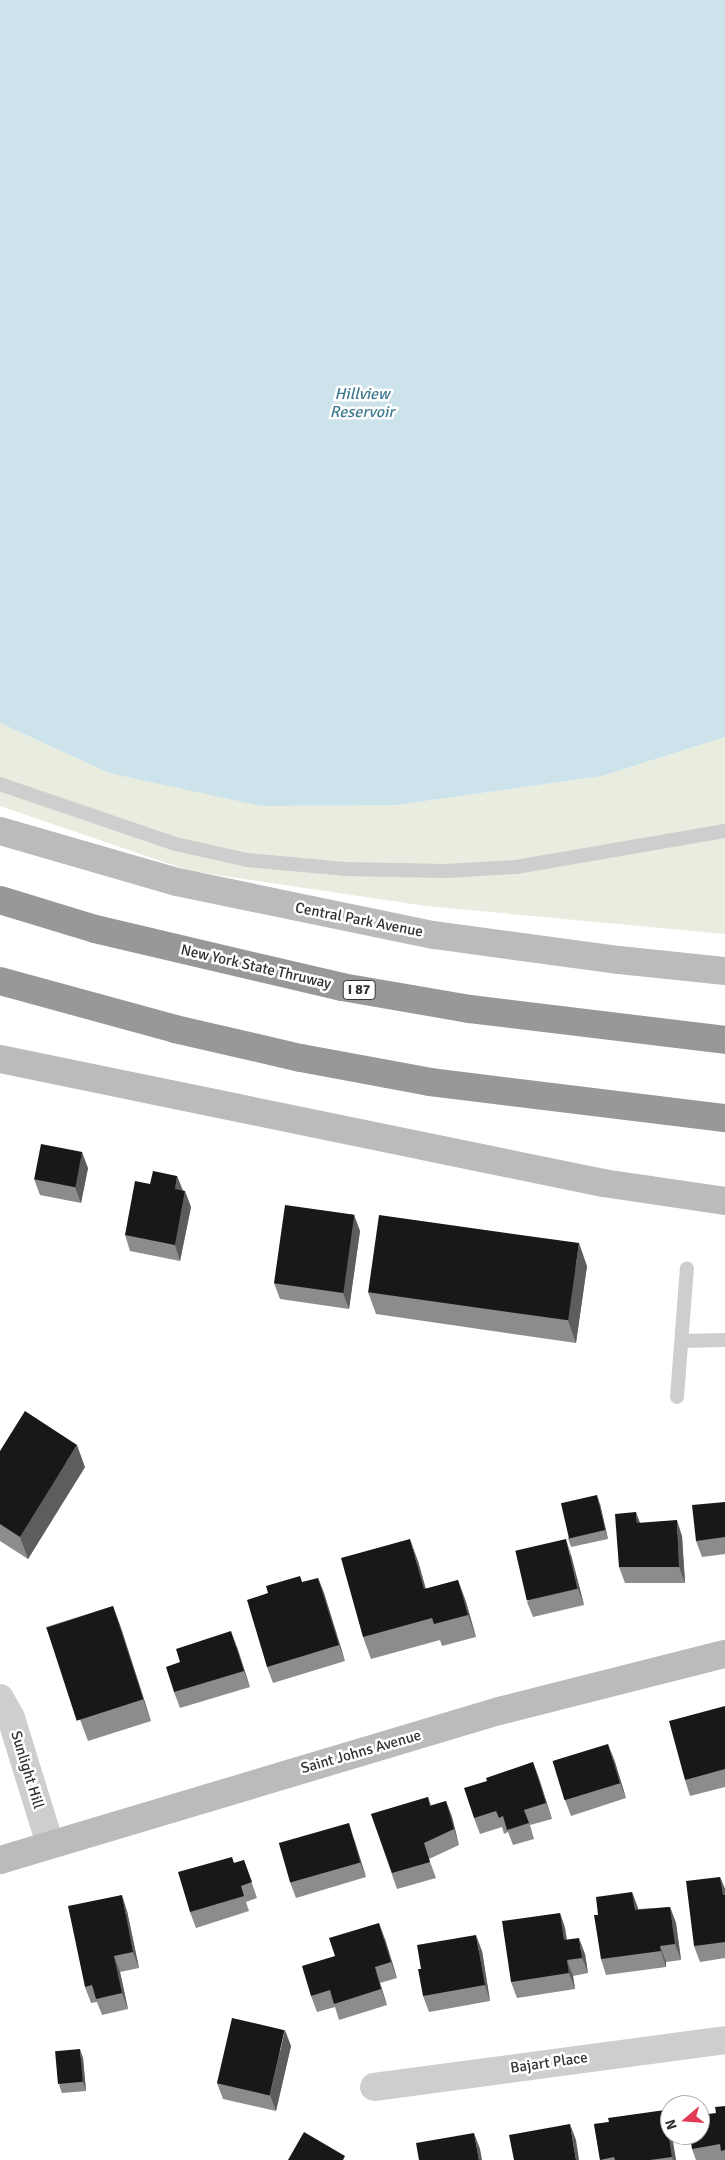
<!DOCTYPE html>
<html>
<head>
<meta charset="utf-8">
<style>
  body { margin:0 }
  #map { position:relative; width:725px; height:2160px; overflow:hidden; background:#fff; font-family:Signika,sans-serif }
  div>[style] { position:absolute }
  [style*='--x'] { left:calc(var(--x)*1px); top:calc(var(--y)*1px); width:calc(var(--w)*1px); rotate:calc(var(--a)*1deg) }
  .green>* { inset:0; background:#e8eddf }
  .water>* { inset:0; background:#cce3ec }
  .lane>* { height:14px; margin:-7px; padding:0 7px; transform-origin:7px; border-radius:7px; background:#cecece }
  .street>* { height:28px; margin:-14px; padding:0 14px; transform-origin:14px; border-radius:14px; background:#cecece }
  .secondary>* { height:28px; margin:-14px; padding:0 14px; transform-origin:14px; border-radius:14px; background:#bbb }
  .highway>* { height:28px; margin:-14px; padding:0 14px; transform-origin:14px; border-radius:14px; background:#989898 }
  .wall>* { inset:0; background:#8c8c8c }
  .shaded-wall>* { inset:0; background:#5d5d5d }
  .building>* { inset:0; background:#181818; transform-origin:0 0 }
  span { translate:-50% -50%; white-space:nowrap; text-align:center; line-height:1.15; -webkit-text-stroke:5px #fff; paint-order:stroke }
  .shield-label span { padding:1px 4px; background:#fff; border:1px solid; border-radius:4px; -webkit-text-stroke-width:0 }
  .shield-label { font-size:14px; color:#313131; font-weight:700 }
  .street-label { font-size:15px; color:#313131 }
  .water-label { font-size:16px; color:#407a92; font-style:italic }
  .north { position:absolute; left:660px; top:2095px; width:50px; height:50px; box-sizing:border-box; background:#fff; border:1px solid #adadad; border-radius:50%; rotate:252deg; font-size:14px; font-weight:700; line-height:20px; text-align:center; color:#313131 }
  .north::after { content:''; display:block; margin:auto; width:18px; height:22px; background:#e13956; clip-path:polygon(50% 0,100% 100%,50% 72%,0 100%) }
</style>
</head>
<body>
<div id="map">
  <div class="green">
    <div style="clip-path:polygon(0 723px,109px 773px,397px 805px,602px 776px,725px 737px,725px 934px,426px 906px,190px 871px,0 806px)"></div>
  </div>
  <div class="water">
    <div style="clip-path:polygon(0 0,725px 0,725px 737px,602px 776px,397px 805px,262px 806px,109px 773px,0 723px)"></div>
  </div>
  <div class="lane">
    <div style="--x:0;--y:784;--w:185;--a:18.9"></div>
    <div style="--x:175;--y:844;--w:74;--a:12.5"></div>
    <div style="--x:247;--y:860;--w:98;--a:5.2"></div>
    <div style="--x:345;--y:869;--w:101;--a:1.1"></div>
    <div style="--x:446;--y:871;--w:70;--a:-3.3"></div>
    <div style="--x:516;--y:867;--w:212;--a:-9.8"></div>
    <div style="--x:682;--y:1341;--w:43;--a:-1.3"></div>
    <div style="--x:677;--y:1397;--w:129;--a:-85.6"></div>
  </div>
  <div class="street">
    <div style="--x:0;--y:1698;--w:23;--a:61"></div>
    <div style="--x:11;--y:1718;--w:132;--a:72.8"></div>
    <div style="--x:374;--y:2087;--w:354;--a:-7.6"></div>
  </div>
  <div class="secondary">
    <div style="--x:0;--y:831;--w:184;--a:16.1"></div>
    <div style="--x:177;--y:882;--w:262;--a:11.7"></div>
    <div style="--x:434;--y:935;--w:187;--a:7.7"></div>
    <div style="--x:619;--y:960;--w:107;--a:5.9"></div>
    <div style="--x:0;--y:1059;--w:616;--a:11.62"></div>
    <div style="--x:603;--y:1183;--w:123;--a:8.4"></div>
    <div style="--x:0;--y:1860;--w:521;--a:-16.63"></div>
    <div style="--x:499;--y:1711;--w:233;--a:-14.2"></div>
  </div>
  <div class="highway">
    <div style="--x:0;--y:900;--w:99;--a:17"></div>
    <div style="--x:95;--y:929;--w:254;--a:13.2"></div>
    <div style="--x:342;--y:987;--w:130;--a:9.8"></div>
    <div style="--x:470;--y:1009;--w:257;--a:6.9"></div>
    <div style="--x:0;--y:981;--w:181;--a:15.3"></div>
    <div style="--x:175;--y:1029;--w:129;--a:13"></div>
    <div style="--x:301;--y:1058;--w:131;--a:10.5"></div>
    <div style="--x:430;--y:1082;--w:297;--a:7"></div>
  </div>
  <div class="wall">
    <div style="clip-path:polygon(88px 1168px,81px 1203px,40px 1195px,34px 1179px)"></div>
    <div style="clip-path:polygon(177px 1176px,183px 1190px,191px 1207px,180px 1261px,130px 1251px,125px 1235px,150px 1184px)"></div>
    <div style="clip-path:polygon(354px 1215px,360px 1231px,349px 1309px,280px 1299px,274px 1283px)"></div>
    <div style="clip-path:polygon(587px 1266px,576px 1343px,376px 1314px,368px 1292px)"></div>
    <div style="clip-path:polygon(0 1451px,85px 1467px,28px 1559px,0 1541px)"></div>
    <div style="clip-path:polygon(725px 1502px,725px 1554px,702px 1557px,696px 1541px)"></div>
    <div style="clip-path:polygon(600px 1504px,608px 1539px,571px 1547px,568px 1538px)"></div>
    <div style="clip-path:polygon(640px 1523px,682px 1536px,685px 1583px,625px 1583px,619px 1567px)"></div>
    <div style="clip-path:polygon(571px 1555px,584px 1605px,533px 1617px,527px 1602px)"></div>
    <div style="clip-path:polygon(418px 1561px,426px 1589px,458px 1580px,466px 1602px,476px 1637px,442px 1646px,440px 1640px,371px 1659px,363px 1637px)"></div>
    <div style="clip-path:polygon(318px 1578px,324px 1593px,345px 1661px,273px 1683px,267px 1667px)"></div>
    <div style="clip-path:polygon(113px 1606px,121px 1628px,151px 1721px,88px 1741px,46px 1627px)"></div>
    <div style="clip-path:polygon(237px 1647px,250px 1687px,180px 1708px,174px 1692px,180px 1662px)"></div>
    <div style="clip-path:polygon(725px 1706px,725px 1787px,690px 1796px,685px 1780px)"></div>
    <div style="clip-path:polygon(614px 1759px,626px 1798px,571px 1816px,565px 1800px)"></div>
    <div style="clip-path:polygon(533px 1762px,552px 1819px,530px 1825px,534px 1839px,513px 1845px,508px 1832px,504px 1834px,502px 1827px,480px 1834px,474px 1818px,487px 1781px)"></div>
    <div style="clip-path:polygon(428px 1797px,431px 1805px,446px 1801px,452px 1817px,459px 1845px,429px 1859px,436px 1878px,397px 1889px,371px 1814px)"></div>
    <div style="clip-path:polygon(354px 1839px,366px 1877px,296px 1898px,290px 1882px)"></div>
    <div style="clip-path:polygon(244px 1860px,257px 1898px,246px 1902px,249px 1911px,196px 1928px,190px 1912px,234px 1863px)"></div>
    <div style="clip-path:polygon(720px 1877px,725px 1889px,725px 1958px,700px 1962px,694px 1946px)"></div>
    <div style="clip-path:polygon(632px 1892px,638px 1909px,670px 1907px,676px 1923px,681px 1960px,666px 1962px,666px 1967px,606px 1975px,601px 1959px,598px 1915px)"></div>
    <div style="clip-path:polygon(127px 1911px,139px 1968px,120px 1972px,128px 2009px,102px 2015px,97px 2002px,91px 2003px,85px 1987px)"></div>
    <div style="clip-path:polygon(560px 1913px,565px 1928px,567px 1940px,585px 1954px,588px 1973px,573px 1976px,575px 1989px,517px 1998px,511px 1982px)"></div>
    <div style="clip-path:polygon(385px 1939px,397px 1978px,380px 1983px,387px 2005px,339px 2020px,335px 2007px,317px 2012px,311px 1996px,335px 1956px)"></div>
    <div style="clip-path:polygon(482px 1951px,490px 2001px,429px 2012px,423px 1996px)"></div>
    <div style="clip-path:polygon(291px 2046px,276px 2111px,223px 2099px,217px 2083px)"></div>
    <div style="clip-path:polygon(83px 2058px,86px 2091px,62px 2093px,59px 2085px)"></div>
    <div style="clip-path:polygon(725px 2106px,725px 2160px,696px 2160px,692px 2149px,716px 2113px)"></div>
    <div style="clip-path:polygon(665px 2110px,676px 2160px,600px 2160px,594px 2124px,609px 2122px)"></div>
  </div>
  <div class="shaded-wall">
    <div style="clip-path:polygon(82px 1152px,88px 1168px,81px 1203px,75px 1187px)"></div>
    <div style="clip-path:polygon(177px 1176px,183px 1192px,175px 1189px)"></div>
    <div style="clip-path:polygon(185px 1191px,191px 1207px,180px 1261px,175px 1245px)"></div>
    <div style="clip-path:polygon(354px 1215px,360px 1231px,349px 1309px,343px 1293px)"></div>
    <div style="clip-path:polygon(579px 1243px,587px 1266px,576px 1343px,568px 1321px)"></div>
    <div style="clip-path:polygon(77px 1445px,85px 1467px,28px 1559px,20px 1537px)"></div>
    <div style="clip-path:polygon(597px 1495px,600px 1504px,608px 1539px,605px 1530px)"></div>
    <div style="clip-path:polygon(636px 1512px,642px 1528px,637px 1523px)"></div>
    <div style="clip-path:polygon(677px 1520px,682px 1536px,685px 1583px,679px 1567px)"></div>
    <div style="clip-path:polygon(410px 1539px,418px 1561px,432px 1612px,424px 1589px)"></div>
    <div style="clip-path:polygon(566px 1539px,571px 1555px,584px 1605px,578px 1589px)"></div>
    <div style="clip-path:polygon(318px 1578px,324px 1593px,345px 1661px,339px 1645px)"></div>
    <div style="clip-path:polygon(458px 1580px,466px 1602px,476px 1637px,468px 1615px)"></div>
    <div style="clip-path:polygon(113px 1606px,121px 1628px,151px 1721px,143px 1699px)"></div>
    <div style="clip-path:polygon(231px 1631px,237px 1647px,250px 1687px,244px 1671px)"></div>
    <div style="clip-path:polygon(608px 1744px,614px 1759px,626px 1798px,620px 1783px)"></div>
    <div style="clip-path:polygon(533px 1762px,539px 1778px,552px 1819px,546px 1803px)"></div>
    <div style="clip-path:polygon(446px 1801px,452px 1817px,459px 1845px,454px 1829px)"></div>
    <div style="clip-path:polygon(349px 1823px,354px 1839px,366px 1877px,360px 1862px)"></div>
    <div style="clip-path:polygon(720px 1877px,725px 1889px,725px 1900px,723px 1895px)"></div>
    <div style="clip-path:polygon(632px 1892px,638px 1908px,641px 1925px,635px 1910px)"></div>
    <div style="clip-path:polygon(122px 1895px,127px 1911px,139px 1968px,133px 1952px)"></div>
    <div style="clip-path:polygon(670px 1907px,676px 1923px,681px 1960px,675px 1944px)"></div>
    <div style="clip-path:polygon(560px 1913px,565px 1928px,569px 1956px,564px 1940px)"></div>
    <div style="clip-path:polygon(379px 1923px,385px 1939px,397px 1978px,391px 1962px)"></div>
    <div style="clip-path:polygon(476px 1935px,482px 1951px,490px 2001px,485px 1985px)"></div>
    <div style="clip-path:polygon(579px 1938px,585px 1954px,588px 1973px,582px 1958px)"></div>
    <div style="clip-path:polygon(660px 1946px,666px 1962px,666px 1967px,661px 1951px)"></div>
    <div style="clip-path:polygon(114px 1956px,120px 1972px,128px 2009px,122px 1993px)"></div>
    <div style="clip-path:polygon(567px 1960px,573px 1976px,575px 1989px,569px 1973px)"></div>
    <div style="clip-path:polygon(375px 1967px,380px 1983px,387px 2005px,381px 1989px)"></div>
    <div style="clip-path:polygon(285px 2030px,291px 2046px,276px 2111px,270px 2095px)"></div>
    <div style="clip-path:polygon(80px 2049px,83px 2058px,86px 2091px,83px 2082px)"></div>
    <div style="clip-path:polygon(665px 2110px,670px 2124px,670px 2135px,672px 2135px,676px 2160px,673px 2160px,672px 2157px)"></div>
    <div style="clip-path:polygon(570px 2124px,576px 2140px,579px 2160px,576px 2160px)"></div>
    <div style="clip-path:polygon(474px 2133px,480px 2149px,482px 2160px,479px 2160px)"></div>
  </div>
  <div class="building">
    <div style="left:41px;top:1144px;width:42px;height:36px;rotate:11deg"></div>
    <div style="clip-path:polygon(153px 1171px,177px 1176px,175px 1189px,185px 1191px,175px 1245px,125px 1235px,135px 1181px,150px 1184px)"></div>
    <div style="left:285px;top:1205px;width:70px;height:79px;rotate:8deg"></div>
    <div style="left:379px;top:1215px;width:202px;height:78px;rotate:8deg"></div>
    <div style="clip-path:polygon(25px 1411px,77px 1445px,20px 1537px,0 1524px,0 1451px)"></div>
    <div style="left:597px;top:1495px;width:36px;height:37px;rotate:77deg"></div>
    <div style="clip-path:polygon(725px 1502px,725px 1537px,696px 1541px,692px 1505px)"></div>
    <div style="clip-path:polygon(636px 1512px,637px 1523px,677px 1520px,679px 1567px,619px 1567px,615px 1514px)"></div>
    <div style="clip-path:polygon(410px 1539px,424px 1589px,458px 1580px,468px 1615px,434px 1624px,432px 1618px,363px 1637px,341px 1558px)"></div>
    <div style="left:566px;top:1539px;width:51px;height:52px;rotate:77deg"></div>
    <div style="clip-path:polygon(300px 1576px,302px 1582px,318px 1578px,339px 1645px,267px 1667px,247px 1600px,268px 1593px,266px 1586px)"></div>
    <div style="left:113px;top:1606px;width:98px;height:70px;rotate:72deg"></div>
    <div style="clip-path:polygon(231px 1631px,244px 1671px,174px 1692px,166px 1667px,180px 1662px,176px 1649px)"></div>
    <div style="clip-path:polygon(725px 1706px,725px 1769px,685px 1780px,669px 1721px)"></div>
    <div style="left:608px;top:1744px;width:41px;height:58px;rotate:73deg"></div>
    <div style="clip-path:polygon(533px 1762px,546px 1803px,524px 1810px,529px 1823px,507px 1830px,503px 1816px,499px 1818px,496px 1811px,474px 1818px,464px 1788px,487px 1781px,486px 1778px)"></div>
    <div style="clip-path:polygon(428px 1797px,430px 1806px,446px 1801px,454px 1829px,424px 1843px,430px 1862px,392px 1873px,371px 1814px)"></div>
    <div style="left:349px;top:1823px;width:41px;height:73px;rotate:74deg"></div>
    <div style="clip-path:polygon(232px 1857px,234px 1863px,244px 1860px,252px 1882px,241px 1886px,244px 1896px,190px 1912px,178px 1872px)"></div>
    <div style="clip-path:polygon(720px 1877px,723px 1895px,725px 1895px,725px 1942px,694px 1946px,686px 1881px)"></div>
    <div style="clip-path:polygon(632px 1892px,635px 1910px,670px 1907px,675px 1944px,660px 1946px,661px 1951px,601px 1959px,594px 1915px,598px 1915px,596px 1897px)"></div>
    <div style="clip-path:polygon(122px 1895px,133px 1952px,114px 1956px,122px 1993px,96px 1999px,92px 1985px,85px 1987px,68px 1906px)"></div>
    <div style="clip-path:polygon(560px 1913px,564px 1940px,579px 1938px,582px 1958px,567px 1960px,569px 1973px,511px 1982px,502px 1921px)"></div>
    <div style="clip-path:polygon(379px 1923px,391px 1962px,375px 1967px,381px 1989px,334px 2004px,330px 1990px,311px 1996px,302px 1966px,335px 1956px,329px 1938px)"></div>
    <div style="clip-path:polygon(476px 1935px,485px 1985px,423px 1996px,418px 1969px,421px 1969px,417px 1945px)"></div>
    <div style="left:232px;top:2018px;width:54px;height:67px;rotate:13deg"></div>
    <div style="left:80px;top:2049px;width:33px;height:25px;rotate:85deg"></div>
    <div style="clip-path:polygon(725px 2106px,725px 2150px,721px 2151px,720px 2144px,692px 2149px,690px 2135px,700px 2135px,700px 2115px,716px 2113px,715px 2107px)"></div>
    <div style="clip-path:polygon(665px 2110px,672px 2157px,650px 2160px,615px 2160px,614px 2157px,600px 2160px,594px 2124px,609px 2122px,608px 2118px)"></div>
    <div style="clip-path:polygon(570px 2124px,576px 2160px,514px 2160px,509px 2135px)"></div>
    <div style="clip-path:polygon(304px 2132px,345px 2156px,343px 2160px,288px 2160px)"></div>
    <div style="clip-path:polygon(474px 2133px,479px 2160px,419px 2160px,416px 2143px)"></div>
  </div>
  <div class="shield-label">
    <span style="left:359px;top:990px">I 87</span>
  </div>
  <div class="street-label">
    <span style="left:359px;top:920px;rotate:11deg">Central Park Avenue</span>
    <span style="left:256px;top:967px;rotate:13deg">New York State Thruway</span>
    <span style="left:361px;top:1752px;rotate:-16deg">Saint Johns Avenue</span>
    <span style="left:27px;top:1770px;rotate:73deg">Sunlight Hill</span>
    <span style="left:549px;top:2063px;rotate:-8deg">Bajart Place</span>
  </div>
  <div class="water-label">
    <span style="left:362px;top:403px">Hillview<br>Reservoir</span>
  </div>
  <div class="north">N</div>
</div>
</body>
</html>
